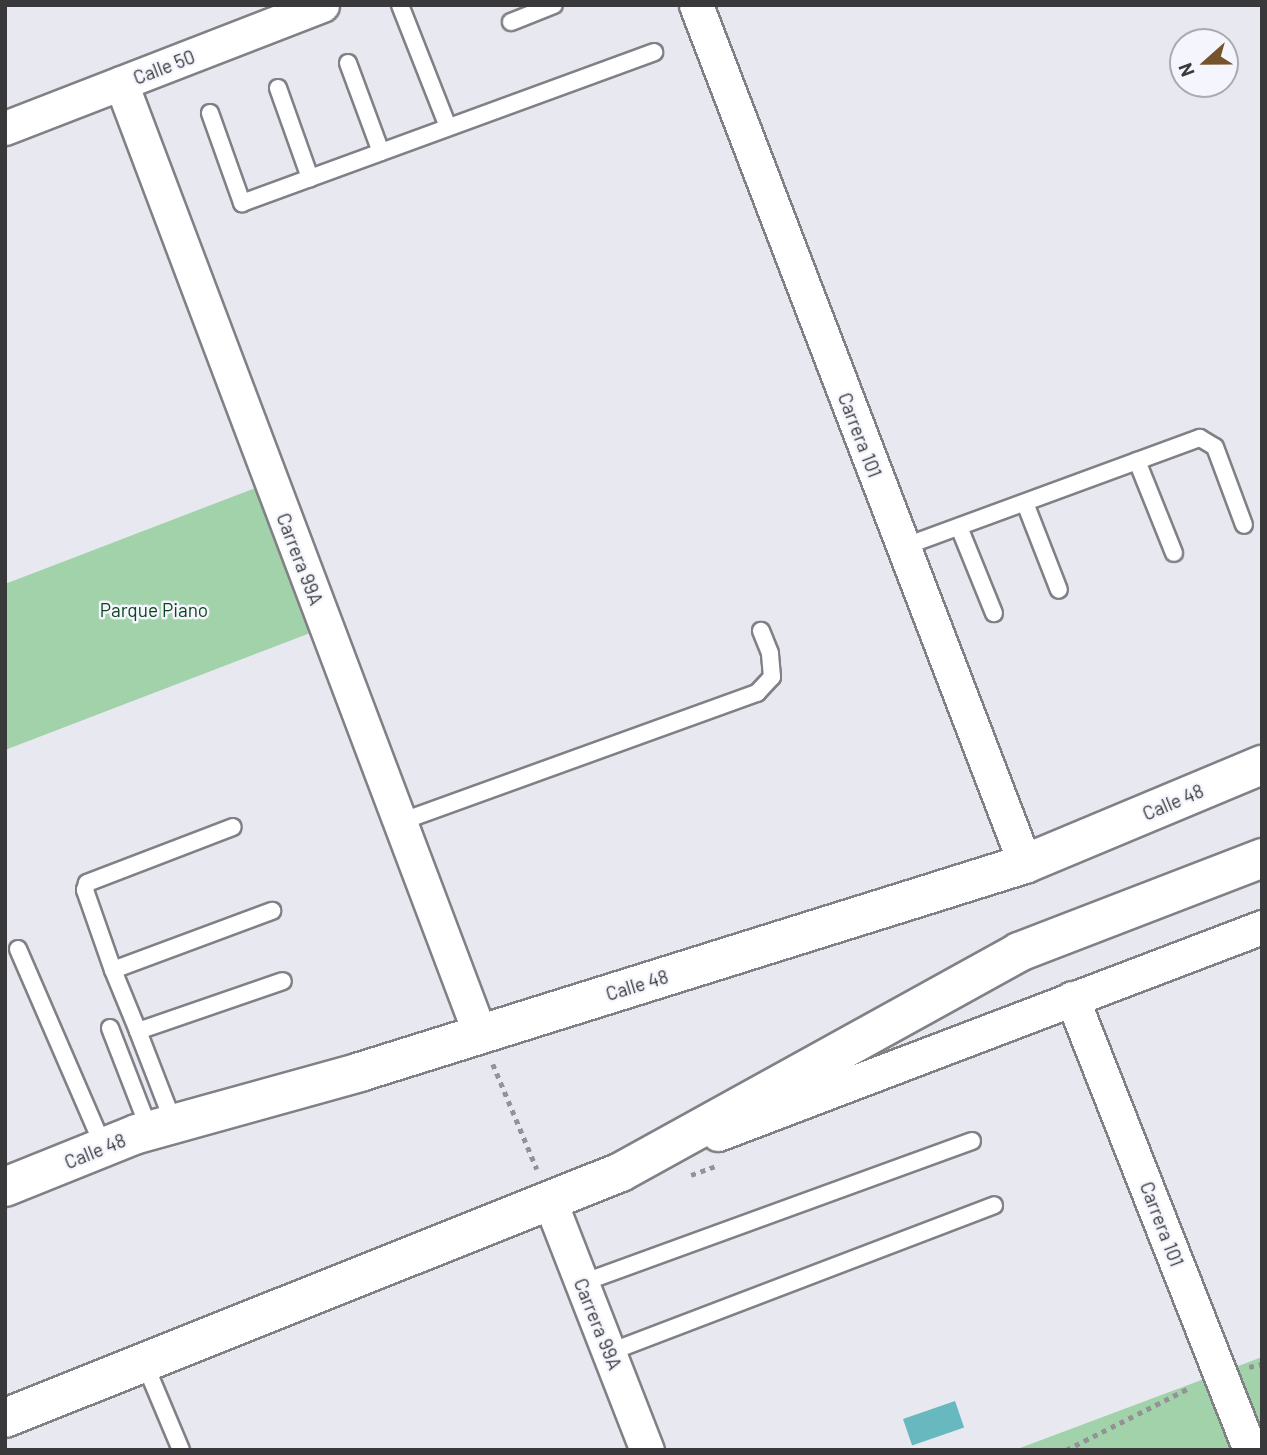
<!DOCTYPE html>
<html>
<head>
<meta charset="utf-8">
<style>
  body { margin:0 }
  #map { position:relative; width:1267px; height:1455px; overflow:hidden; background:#e8e9f0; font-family:Barlow,sans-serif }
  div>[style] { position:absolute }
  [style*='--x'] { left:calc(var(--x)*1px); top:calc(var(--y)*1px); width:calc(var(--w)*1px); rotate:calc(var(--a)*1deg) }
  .green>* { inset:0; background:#a2d2a9 }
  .water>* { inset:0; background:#68b8c0; transform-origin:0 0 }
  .path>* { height:4.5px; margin-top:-2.25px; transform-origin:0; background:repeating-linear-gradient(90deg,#929297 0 5px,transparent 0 10px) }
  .roads { filter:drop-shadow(2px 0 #808187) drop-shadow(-2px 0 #808187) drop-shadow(0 2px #808187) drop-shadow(0 -2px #808187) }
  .lane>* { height:16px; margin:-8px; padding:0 8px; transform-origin:8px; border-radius:8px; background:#fff }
  .street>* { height:33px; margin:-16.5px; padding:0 16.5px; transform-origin:16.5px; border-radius:16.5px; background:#fff }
  .secondary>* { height:38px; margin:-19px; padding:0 19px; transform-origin:19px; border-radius:19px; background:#fff }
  span { translate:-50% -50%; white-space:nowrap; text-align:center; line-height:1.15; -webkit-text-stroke:5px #f5f6fd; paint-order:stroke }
  .street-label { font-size:19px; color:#39393c }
  .park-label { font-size:19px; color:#0d451d }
  .frame { position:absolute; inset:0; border:7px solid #39393c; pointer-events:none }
  .north { position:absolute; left:1169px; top:28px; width:70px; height:70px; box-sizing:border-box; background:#f5f6fd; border:2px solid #aaaab0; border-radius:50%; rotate:249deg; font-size:19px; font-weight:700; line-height:28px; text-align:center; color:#39393c }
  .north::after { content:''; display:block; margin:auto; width:24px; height:32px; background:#75542b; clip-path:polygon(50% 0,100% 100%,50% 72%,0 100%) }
</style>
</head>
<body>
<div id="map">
  <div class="green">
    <div style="clip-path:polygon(271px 482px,326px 627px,5px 750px,5px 584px)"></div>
    <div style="clip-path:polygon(1262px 1357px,1262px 1450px,1015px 1450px,1220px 1373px)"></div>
  </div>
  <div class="water">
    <div style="left:955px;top:1401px;width:28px;height:55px;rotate:71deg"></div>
  </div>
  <div class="path">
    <div style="--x:493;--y:1064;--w:114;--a:67.3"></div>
    <div style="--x:691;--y:1175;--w:27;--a:-20"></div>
    <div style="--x:1249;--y:1367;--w:13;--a:-13"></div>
    <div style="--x:1066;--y:1450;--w:140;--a:-26.7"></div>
  </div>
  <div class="roads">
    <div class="lane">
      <div style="--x:400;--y:5;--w:131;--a:68.5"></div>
      <div style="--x:511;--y:22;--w:46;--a:-21.6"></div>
      <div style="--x:348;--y:63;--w:95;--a:69.7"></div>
      <div style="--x:278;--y:88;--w:96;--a:70.4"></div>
      <div style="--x:210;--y:113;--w:96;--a:70.4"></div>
      <div style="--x:242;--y:203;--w:439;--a:-20.1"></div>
      <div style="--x:1137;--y:461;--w:99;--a:68.1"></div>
      <div style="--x:1025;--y:503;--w:93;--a:68.7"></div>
      <div style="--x:959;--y:527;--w:93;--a:67.9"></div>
      <div style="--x:903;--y:547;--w:316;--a:-20.2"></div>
      <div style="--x:1200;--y:438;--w:17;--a:31"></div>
      <div style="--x:1215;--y:447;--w:83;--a:69.6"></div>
      <div style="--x:400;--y:822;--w:380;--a:-19.9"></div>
      <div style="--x:757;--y:693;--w:22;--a:-47"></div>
      <div style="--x:772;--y:677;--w:24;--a:-95"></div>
      <div style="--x:770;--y:653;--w:24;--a:-112"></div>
      <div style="--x:18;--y:949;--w:217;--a:66.6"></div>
      <div style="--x:113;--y:970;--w:170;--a:-20.4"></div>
      <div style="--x:110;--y:1028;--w:110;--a:68.8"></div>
      <div style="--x:138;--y:1031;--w:66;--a:-112.3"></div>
      <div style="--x:113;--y:970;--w:85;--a:-109.3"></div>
      <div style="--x:85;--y:890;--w:7;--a:-74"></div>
      <div style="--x:87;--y:883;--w:156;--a:-21"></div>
      <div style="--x:174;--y:1124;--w:100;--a:-111.2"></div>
      <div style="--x:138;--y:1031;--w:153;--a:-19"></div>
      <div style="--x:582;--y:1283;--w:415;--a:-20"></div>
      <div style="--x:610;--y:1352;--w:411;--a:-20.9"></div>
      <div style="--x:144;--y:1362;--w:95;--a:67.2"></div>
    </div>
    <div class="street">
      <div style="--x:696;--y:5;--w:920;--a:69.04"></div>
      <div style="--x:121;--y:83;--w:1017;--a:69.32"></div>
      <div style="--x:5;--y:128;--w:340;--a:-21.2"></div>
      <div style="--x:1072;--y:998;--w:486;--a:68.5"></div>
      <div style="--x:718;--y:1134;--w:582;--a:-20.83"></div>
      <div style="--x:549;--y:1199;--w:269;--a:68.7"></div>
    </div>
    <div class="secondary">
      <div style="--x:5;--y:1187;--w:142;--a:-21.9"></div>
      <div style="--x:137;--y:1134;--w:231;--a:-15.5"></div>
      <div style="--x:360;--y:1072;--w:697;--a:-17.37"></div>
      <div style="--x:1025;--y:864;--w:257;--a:-22.7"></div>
      <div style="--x:5;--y:1418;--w:663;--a:-21.77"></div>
      <div style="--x:621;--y:1172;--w:455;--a:-28.9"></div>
      <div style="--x:1019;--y:952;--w:261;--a:-21.1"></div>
    </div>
  </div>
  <div class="street-label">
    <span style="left:164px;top:67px;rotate:-21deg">Calle 50</span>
    <span style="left:860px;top:435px;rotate:69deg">Carrera 101</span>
    <span style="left:300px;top:559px;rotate:69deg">Carrera 99A</span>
    <span style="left:1173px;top:802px;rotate:-23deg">Calle 48</span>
    <span style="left:637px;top:985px;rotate:-17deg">Calle 48</span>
    <span style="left:95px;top:1151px;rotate:-22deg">Calle 48</span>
    <span style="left:1162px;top:1224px;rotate:69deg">Carrera 101</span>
    <span style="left:598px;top:1324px;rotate:68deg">Carrera 99A</span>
  </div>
  <div class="park-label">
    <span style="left:154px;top:610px">Parque Piano</span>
  </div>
  <div class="frame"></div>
  <div class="north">N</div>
</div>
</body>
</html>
